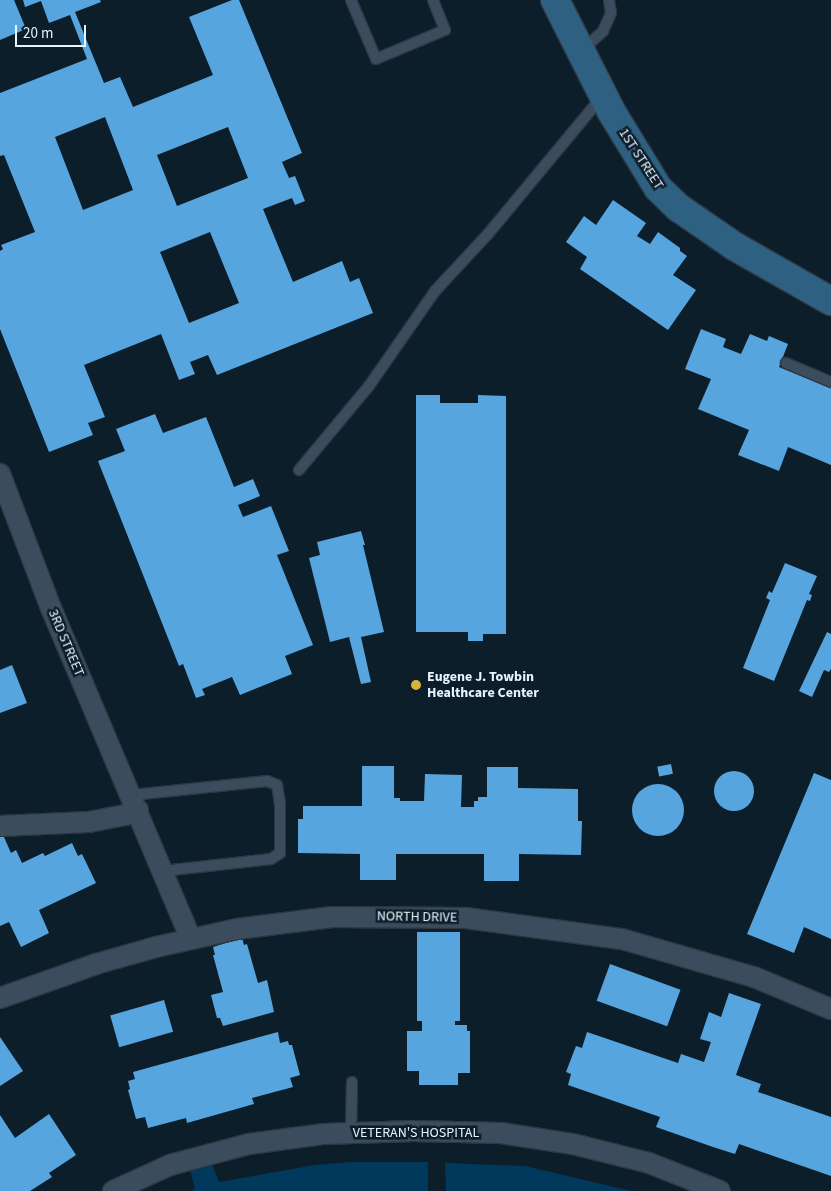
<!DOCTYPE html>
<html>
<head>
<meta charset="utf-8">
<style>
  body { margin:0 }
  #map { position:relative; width:831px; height:1191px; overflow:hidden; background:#0d1e2b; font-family:"Source Sans 3",sans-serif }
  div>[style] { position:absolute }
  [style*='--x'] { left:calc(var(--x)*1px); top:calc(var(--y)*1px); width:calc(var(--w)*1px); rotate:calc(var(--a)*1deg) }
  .green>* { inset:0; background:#00395c }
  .building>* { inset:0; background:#57a5df; transform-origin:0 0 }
  .round { border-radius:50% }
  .roads { filter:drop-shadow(1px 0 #2e3742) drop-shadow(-1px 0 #2e3742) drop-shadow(0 1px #2e3742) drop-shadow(0 -1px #2e3742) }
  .lane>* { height:10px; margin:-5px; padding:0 5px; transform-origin:5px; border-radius:5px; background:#3b4d5c }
  .street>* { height:20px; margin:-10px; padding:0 10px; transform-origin:10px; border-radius:10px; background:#3b4d5c }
  .secondary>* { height:28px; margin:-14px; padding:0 14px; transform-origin:14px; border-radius:14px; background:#2e6181 }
  .dots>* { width:14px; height:14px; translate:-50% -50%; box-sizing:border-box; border:2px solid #0d1e2b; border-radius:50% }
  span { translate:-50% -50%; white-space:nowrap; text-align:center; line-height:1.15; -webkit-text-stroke:5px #0d1e2b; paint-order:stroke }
  .street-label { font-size:14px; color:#e8f3fc }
  .poi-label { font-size:14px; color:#e8f3fc; font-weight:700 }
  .left { translate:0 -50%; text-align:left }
  .scale { position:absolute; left:15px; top:25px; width:71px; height:22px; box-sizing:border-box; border:2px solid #e8f3fc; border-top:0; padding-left:6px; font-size:15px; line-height:18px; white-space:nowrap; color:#e8f3fc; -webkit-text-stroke:4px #0d1e2b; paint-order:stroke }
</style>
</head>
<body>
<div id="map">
  <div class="green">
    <div style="clip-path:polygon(351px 1162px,428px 1162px,428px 1191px,190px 1191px,195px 1189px,190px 1170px,212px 1164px,219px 1182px,315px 1165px)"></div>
    <div style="clip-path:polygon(445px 1163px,525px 1166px,631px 1191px,446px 1191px)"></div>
  </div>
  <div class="building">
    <div style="clip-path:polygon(0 0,14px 0,26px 29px,0 40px)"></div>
    <div style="clip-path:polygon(evenodd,23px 0,100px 0,101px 2px,75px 12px,104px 83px,120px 77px,133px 107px,213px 75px,189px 17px,232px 0,239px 0,302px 153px,282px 162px,289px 178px,295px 176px,305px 201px,295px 205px,292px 198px,263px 209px,293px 282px,342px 261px,350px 282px,359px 278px,373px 313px,217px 375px,208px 355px,190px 362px,195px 374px,179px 380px,161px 334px,84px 365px,105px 417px,88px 423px,93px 435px,49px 452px,0 329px,0 251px,3px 249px,1px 245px,35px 232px,4px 155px,0 156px,0 93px,87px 59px,70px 15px,49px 23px,41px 1px,25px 7px,23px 0,105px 117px,133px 190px,83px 210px,55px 137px,105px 117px,23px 0,228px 127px,248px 178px,177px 206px,157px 155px,228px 127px,23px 0,210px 232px,239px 303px,189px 323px,160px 252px,210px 232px)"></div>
    <div style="clip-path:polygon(613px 200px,646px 223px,637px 236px,650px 244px,658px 232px,680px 248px,680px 251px,687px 256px,673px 275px,696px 290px,668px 330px,580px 269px,587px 257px,566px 242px,584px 216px,596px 225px)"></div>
    <div style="clip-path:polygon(701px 329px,726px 339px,723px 347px,741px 354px,750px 334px,767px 341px,769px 336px,788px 344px,779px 367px,831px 388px,831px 465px,788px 447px,779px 471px,738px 455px,749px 430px,698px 409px,711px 379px,685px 369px)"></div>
    <div style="clip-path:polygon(416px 395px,440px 395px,440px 403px,478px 403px,478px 395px,506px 396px,506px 634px,483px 634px,483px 641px,468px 641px,468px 632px,416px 632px)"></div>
    <div style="clip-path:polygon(155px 414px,163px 433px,206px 417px,234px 487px,253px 479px,260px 496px,238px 505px,243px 517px,271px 506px,289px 551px,277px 555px,313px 645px,285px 656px,292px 674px,240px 695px,232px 677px,202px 689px,205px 695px,196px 698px,183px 664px,179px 666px,98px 461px,125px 451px,116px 429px)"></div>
    <div style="clip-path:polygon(361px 531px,365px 545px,363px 545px,384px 632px,361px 637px,371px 682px,361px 684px,349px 637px,330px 642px,309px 558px,320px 555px,317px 542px)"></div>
    <div style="clip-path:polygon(785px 563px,817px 576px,809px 594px,812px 595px,810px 601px,807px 600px,774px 681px,743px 668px,770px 600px,766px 598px,769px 591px,772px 593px)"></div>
    <div style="clip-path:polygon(827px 632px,831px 634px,831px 669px,829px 672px,824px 670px,812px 697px,799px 691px)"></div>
    <div style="clip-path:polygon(12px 665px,27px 703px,0 713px,0 670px)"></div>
    <div style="left:671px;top:764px;width:10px;height:14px;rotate:79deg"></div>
    <div style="clip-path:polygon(362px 766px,394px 766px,394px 798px,400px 798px,400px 801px,424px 801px,425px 774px,462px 775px,461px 807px,474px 807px,474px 801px,478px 801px,478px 797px,487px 797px,487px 767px,518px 767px,518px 788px,578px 789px,578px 821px,582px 821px,581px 855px,519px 854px,519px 881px,484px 881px,484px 854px,396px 854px,396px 880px,360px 880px,360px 854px,298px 853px,298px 819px,303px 819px,303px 806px,362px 806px)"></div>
    <div class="round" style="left:714px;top:771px;width:40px;height:40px"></div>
    <div style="clip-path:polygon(814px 773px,831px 780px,831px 939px,804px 927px,794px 953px,747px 934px)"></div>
    <div class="round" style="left:632px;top:784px;width:52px;height:52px"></div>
    <div style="clip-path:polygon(0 828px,11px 853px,16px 850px,22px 863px,43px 853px,45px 856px,72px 843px,78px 856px,82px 854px,96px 883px,39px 910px,49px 933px,21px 947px,9px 922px,0 926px)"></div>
    <div style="clip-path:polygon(417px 932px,460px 932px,460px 1021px,455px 1021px,455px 1025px,467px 1025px,467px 1031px,470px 1031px,470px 1073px,458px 1073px,458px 1085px,419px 1085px,419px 1071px,407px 1071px,407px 1031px,422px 1031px,422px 1021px,417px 1021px)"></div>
    <div style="clip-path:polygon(242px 938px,244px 945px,247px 944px,258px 983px,267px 980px,274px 1012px,223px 1026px,220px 1018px,217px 1018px,211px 995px,223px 992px,213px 955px,215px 955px,213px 947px)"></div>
    <div style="left:610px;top:964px;width:75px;height:39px;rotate:20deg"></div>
    <div style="clip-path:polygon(729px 993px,761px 1004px,736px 1075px,761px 1084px,758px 1092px,831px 1117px,831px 1176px,739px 1144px,735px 1154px,713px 1147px,656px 1127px,660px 1117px,568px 1085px,571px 1074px,566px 1072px,576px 1046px,582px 1048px,587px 1032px,678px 1063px,681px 1054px,704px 1062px,711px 1042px,700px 1039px,709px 1012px,721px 1017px)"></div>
    <div style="left:164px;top:1000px;width:33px;height:56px;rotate:74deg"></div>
    <div style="clip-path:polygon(278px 1032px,280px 1043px,288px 1041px,289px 1045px,292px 1045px,300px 1075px,290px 1078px,293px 1087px,252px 1098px,254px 1104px,187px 1123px,186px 1118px,148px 1128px,145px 1117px,136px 1119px,128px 1090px,130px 1089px,128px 1081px,135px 1079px,133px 1072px)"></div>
    <div style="clip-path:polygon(0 1037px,23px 1071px,0 1086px)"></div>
    <div style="clip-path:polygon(49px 1114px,76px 1155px,49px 1173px,52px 1177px,30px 1191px,0 1191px,0 1115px,15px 1138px)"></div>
  </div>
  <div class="roads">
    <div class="lane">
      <div style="--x:351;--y:0;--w:64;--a:67"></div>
      <div style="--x:376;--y:59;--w:75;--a:-22.8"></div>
      <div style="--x:445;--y:30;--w:32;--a:-112"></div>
      <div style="--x:581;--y:51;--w:30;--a:-42"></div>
      <div style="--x:603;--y:31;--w:20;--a:-66"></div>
      <div style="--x:611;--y:13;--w:13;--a:-99"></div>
      <div style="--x:786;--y:363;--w:49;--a:22.9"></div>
      <div style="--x:299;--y:470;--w:109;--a:-50.2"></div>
      <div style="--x:369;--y:386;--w:116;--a:-55.2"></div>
      <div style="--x:435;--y:291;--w:78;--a:-47.1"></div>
      <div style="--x:488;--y:234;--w:177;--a:-50.3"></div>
      <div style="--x:132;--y:795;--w:136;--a:-5.9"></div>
      <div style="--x:267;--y:781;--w:11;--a:22"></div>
      <div style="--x:277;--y:785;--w:19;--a:81"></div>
      <div style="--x:280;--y:804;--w:49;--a:90"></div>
      <div style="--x:280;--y:853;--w:11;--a:146"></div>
      <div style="--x:271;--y:859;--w:109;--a:173.7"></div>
      <div style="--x:351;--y:1133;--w:51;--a:-88.9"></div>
    </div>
    <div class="street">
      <div style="--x:0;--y:474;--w:143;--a:69.2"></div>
      <div style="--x:51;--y:608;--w:359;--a:67.1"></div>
      <div style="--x:0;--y:826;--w:89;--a:-2.6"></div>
      <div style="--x:89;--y:822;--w:38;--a:-11"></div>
      <div style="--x:126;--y:815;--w:13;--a:-23"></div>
      <div style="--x:0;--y:998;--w:102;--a:-19.5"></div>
      <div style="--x:96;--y:964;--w:62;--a:-15.8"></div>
      <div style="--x:156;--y:947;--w:83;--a:-12.5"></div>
      <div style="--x:237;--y:929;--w:96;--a:-7.2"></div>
      <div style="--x:332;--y:917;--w:134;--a:0.4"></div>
      <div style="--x:466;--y:918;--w:157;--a:7.7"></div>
      <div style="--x:622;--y:939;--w:137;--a:16.1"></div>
      <div style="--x:754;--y:977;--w:83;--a:22.6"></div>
      <div style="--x:113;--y:1191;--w:63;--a:-24.5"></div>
      <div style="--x:170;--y:1165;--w:82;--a:-14.9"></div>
      <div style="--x:249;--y:1144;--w:76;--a:-7.6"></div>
      <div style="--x:324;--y:1134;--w:89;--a:-1.9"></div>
      <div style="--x:413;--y:1131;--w:88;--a:1.3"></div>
      <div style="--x:501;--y:1133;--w:73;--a:8.7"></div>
      <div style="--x:573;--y:1144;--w:78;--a:14"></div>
      <div style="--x:649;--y:1163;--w:76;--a:21.5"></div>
    </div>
    <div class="secondary">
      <div style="--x:555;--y:0;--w:124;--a:63.2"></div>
      <div style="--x:611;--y:111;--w:90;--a:58.6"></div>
      <div style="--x:658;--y:188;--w:29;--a:44"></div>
      <div style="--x:679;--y:208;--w:67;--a:34.6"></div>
      <div style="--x:734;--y:246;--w:112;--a:29.6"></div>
    </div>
  </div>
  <div class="dots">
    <div style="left:416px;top:685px;background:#d7b434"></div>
  </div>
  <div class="street-label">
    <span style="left:641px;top:159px;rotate:57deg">1ST STREET</span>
    <span style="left:66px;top:643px;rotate:67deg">3RD STREET</span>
    <span style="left:417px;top:917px;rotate:1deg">NORTH DRIVE</span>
    <span style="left:416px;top:1133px">VETERAN'S HOSPITAL</span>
  </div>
  <div class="poi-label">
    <span class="left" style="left:427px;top:685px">Eugene J. Towbin<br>Healthcare Center</span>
  </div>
  <div class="scale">20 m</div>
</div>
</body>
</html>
